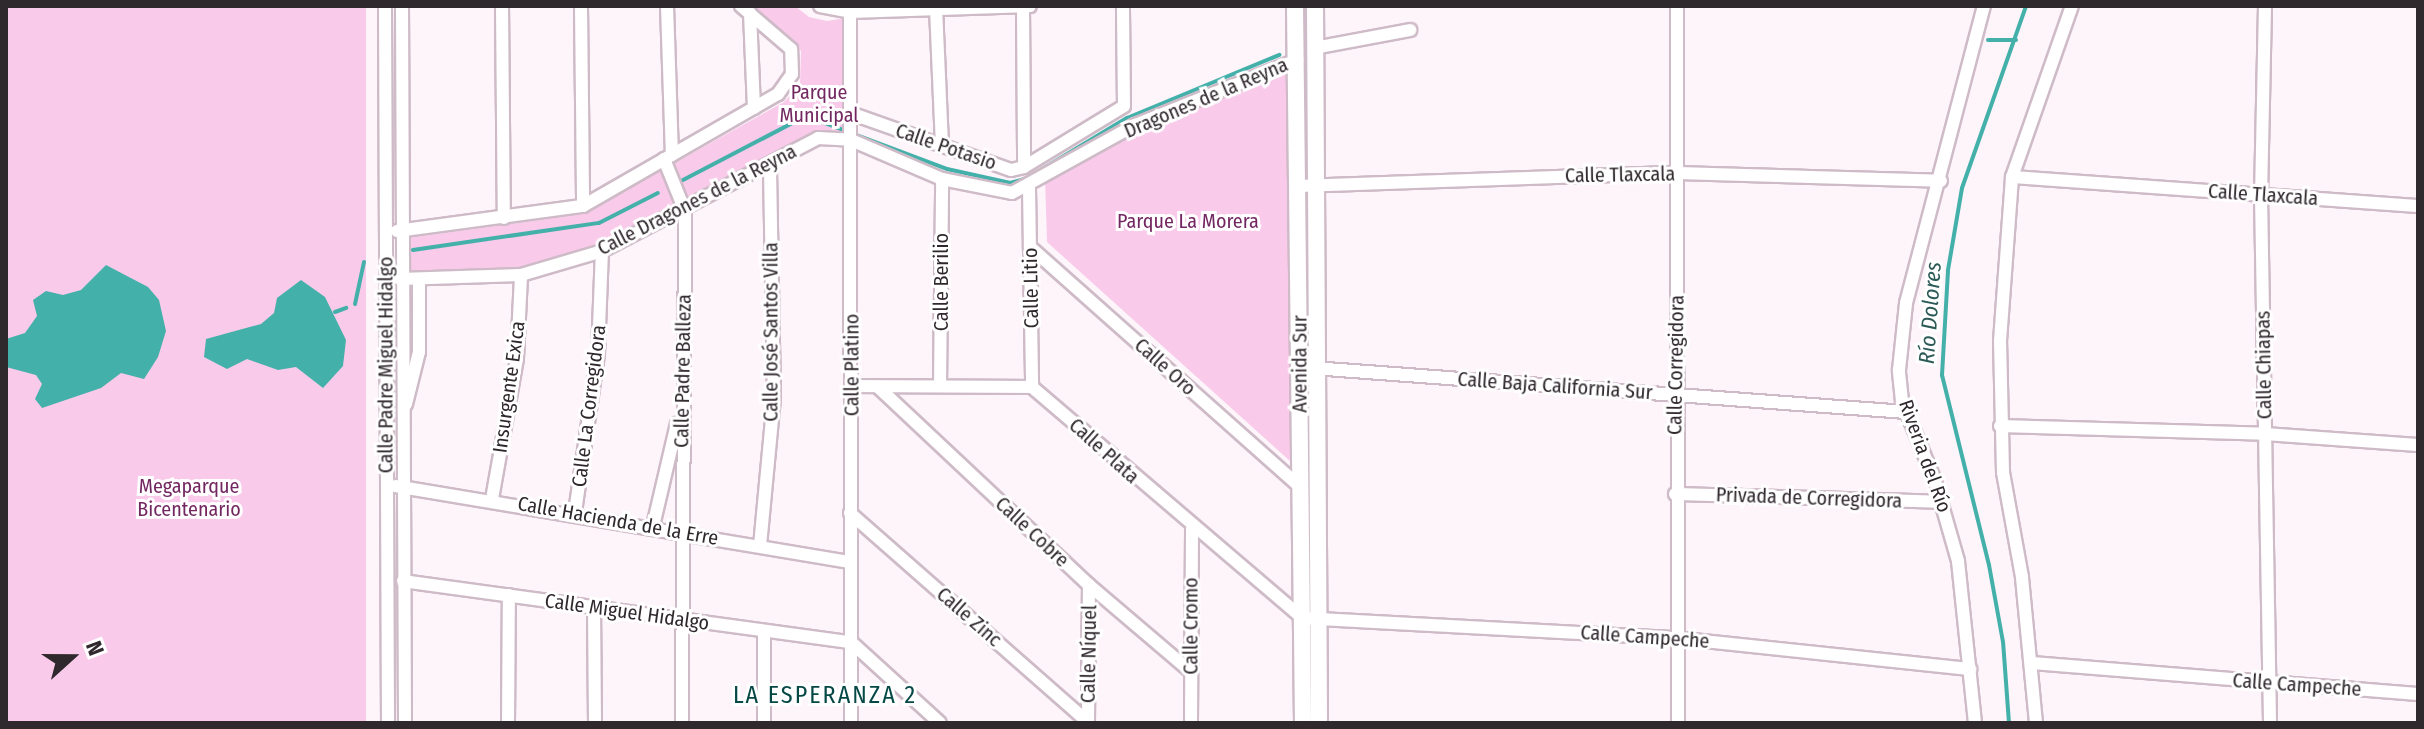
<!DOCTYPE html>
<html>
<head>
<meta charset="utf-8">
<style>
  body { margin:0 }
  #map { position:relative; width:2424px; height:729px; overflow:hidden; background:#fdf5fa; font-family:"Fira Sans Condensed",sans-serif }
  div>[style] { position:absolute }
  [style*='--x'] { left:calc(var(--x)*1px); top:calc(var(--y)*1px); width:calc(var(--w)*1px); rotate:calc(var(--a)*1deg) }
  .green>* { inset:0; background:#f9caea; transform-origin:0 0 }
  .water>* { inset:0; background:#44b0aa }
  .stream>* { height:4px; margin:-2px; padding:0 2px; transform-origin:2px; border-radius:2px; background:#44b0aa }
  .roads { filter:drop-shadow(2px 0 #cebbc7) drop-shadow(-2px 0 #cebbc7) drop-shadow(0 2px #cebbc7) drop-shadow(0 -2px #cebbc7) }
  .minor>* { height:12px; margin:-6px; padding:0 6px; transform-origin:6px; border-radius:6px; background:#fff }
  .secondary>* { height:16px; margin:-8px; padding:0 8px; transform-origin:8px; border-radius:8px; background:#fff }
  span { translate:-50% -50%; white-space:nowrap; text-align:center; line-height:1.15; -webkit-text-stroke:6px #fff; paint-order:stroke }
  .park-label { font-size:20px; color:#732761 }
  .street-label { font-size:20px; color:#2f282d }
  .water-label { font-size:22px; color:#2b5a57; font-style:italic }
  .quarter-label { font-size:24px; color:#064845; letter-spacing:2px }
  .frame { position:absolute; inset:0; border:8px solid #2f282d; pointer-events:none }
  .north { position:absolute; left:32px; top:617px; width:80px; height:80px; -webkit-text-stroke:6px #fff; paint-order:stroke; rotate:69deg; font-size:22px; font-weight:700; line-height:32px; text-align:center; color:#2f282d }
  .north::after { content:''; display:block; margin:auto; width:28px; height:36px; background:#2f282d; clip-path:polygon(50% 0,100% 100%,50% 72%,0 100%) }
</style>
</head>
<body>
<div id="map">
  <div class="green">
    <div style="left:6px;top:6px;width:360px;height:717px"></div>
    <div style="clip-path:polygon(751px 6px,795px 6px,809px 17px,827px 21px,845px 18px,845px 134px,816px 132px,600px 245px,518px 269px,407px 272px,407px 238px,583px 214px,784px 102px,800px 84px,801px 51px)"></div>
    <div style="clip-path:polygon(1297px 60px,1300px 470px,1047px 242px,1045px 178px,1135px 125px)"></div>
  </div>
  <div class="water">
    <div style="clip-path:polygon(106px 265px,148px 287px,159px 300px,166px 331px,158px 357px,144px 379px,121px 373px,101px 388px,42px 408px,35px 399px,42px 384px,36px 375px,6px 367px,6px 339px,25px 333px,37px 316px,33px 300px,46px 291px,63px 295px,81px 290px)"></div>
    <div style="clip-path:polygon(301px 280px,325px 297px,346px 340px,343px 366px,323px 388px,296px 367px,278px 370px,247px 359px,227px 369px,204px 357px,206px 339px,261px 324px,274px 313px,277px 298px)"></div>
  </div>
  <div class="stream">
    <div style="--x:1988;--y:40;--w:28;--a:0"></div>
    <div style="--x:1039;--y:171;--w:103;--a:-31.1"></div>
    <div style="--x:1127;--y:118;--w:165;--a:-22.5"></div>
    <div style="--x:683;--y:180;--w:139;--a:-27.5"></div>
    <div style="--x:806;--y:116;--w:151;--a:20.6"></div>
    <div style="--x:947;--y:169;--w:65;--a:12.5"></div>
    <div style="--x:1010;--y:183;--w:20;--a:-15"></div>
    <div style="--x:413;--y:250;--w:188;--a:-8.3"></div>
    <div style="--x:599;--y:223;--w:66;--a:-27"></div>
    <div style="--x:355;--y:304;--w:43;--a:-77.9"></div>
    <div style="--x:335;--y:312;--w:12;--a:-20"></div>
    <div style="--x:2009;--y:723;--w:81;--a:-94.2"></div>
    <div style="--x:2003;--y:642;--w:78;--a:-100.3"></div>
    <div style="--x:1989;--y:565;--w:196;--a:-103.9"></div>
    <div style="--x:1942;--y:375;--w:105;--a:-86.7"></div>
    <div style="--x:1948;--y:270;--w:83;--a:-80.3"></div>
    <div style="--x:1962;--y:188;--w:193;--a:-70.6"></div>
  </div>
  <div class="roads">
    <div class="minor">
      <div style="--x:385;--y:6;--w:717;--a:89.76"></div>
      <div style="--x:402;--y:6;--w:717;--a:89.76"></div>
      <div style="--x:502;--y:6;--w:212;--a:89.5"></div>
      <div style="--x:581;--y:6;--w:200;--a:89.4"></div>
      <div style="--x:667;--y:6;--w:149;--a:88.1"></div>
      <div style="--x:820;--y:6;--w:31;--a:11"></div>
      <div style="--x:850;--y:12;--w:180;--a:-1.9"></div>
      <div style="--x:850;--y:6;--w:717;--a:89.92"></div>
      <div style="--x:1023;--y:6;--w:161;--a:89.6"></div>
      <div style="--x:1677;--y:6;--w:717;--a:89.92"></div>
      <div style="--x:2265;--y:6;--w:189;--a:91.2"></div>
      <div style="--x:2261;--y:195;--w:528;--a:89.02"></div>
      <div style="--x:936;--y:8;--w:139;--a:87.5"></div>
      <div style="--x:750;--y:13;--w:95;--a:87.6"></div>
      <div style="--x:1314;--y:48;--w:98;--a:-10.6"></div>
      <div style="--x:850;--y:113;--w:171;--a:19.5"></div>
      <div style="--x:1011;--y:170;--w:13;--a:-13"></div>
      <div style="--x:1024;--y:167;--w:117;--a:-31.4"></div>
      <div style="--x:1124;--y:106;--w:100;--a:-90.6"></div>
      <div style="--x:664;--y:159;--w:56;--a:68"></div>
      <div style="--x:685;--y:211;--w:512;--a:90.34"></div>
      <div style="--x:2012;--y:177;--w:407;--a:4.1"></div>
      <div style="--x:1299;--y:186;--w:379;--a:-2"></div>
      <div style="--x:1678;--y:173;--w:263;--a:1.7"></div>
      <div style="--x:1029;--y:188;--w:199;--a:89.1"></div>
      <div style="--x:397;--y:231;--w:188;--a:-7.7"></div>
      <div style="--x:583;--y:206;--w:225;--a:-29.9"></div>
      <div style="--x:778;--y:94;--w:24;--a:-55"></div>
      <div style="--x:792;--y:74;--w:25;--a:-92"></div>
      <div style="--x:791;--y:49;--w:66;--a:-139.3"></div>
      <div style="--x:1030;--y:247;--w:361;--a:41.6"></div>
      <div style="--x:400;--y:279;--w:121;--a:-1.9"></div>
      <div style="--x:521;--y:275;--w:84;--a:-16.5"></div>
      <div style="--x:602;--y:251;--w:244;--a:-27.6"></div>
      <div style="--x:818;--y:138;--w:33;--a:3"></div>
      <div style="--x:851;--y:140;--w:99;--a:23.2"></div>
      <div style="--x:942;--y:179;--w:71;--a:11.3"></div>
      <div style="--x:1012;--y:193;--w:141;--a:-28.9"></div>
      <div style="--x:1135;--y:125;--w:175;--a:-21.9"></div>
      <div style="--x:1299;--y:367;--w:609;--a:4.24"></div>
      <div style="--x:853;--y:386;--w:179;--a:0.3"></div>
      <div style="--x:1032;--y:387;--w:355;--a:40.5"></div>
      <div style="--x:1302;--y:618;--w:374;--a:3.1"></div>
      <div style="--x:1675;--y:638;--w:297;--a:6"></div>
      <div style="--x:940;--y:386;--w:207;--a:-89.4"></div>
      <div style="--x:878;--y:387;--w:289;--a:43.2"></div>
      <div style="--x:1089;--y:585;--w:133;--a:40.4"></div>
      <div style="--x:406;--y:404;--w:54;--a:-76"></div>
      <div style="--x:419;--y:352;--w:72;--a:-90"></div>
      <div style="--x:2000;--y:426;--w:265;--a:1.7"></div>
      <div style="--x:2265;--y:434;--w:153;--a:4.1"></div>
      <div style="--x:395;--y:486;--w:460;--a:9.5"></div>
      <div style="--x:1675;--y:494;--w:267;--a:1.7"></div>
      <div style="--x:492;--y:499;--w:143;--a:-79.9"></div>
      <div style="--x:517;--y:358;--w:83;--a:-87.2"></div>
      <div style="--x:575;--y:512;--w:160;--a:-81.7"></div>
      <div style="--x:598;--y:354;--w:103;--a:-87.8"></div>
      <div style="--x:850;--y:513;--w:317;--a:41.3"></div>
      <div style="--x:653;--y:526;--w:105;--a:-76.8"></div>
      <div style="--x:760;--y:546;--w:149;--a:-84.6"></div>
      <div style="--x:774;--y:398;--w:232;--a:-91"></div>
      <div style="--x:403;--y:581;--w:452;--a:7.8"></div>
      <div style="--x:851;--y:642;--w:120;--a:42.3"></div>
      <div style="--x:594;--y:608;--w:115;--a:89.5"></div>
      <div style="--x:764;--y:632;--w:91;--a:90"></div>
      <div style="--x:2032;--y:663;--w:387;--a:4.6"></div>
      <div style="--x:508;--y:723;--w:128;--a:-89.6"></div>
      <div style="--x:1088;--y:723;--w:138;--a:-89.6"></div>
      <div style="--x:1191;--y:723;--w:194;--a:-89.7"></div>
      <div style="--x:1975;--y:723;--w:163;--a:-96"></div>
      <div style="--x:1958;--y:561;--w:83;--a:-106"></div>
      <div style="--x:1935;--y:481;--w:87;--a:-112.4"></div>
      <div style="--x:1902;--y:401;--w:31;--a:-96"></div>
      <div style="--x:1899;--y:370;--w:67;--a:-84"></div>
      <div style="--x:1906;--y:303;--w:307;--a:-75.3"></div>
      <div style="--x:2036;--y:723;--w:147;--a:-95.5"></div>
      <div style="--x:2022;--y:577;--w:107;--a:-100.3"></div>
      <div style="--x:2003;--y:472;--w:131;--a:-91.3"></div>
      <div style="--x:2000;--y:341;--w:164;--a:-85.8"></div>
      <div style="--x:2012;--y:177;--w:181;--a:-70.7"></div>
    </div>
    <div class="secondary">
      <div style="--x:1295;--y:6;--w:717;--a:89.36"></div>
      <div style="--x:1315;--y:6;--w:717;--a:89.68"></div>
    </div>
  </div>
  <div class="park-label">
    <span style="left:819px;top:104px">Parque<br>Municipal</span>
    <span style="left:1188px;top:221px">Parque La Morera</span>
    <span style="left:189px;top:498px">Megaparque<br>Bicentenario</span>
  </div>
  <div class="street-label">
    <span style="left:1206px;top:98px;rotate:-23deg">Dragones de la Reyna</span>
    <span style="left:946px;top:147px;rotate:19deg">Calle Potasio</span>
    <span style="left:1620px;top:175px;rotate:-1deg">Calle Tlaxcala</span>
    <span style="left:2263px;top:195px;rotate:4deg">Calle Tlaxcala</span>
    <span style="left:697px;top:200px;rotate:-27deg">Calle Dragones de la Reyna</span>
    <span style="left:941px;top:282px;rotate:-90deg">Calle Berilio</span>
    <span style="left:1031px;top:288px;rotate:-91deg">Calle Litio</span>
    <span style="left:771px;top:332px;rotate:-90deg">Calle José Santos Villa</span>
    <span style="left:1300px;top:364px;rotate:-90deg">Avenida Sur</span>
    <span style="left:386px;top:365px;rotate:-90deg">Calle Padre Miguel Hidalgo</span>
    <span style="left:852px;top:365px;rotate:-90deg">Calle Platino</span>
    <span style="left:1676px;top:365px;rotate:-89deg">Calle Corregidora</span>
    <span style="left:2264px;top:365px;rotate:-91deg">Calle Chiapas</span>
    <span style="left:1165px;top:367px;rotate:42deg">Calle Oro</span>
    <span style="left:683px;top:371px;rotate:-89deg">Calle Padre Balleza</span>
    <span style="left:1555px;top:386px;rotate:4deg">Calle Baja California Sur</span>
    <span style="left:509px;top:387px;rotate:-82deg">Insurgente Exica</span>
    <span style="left:589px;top:406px;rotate:-83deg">Calle La Corregidora</span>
    <span style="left:1104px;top:451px;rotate:42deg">Calle Plata</span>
    <span style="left:1925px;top:456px;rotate:70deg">Riveria del Río</span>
    <span style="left:1809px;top:498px;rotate:2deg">Privada de Corregidora</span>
    <span style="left:618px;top:521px;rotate:10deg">Calle Hacienda de la Erre</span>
    <span style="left:1032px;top:532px;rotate:43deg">Calle Cobre</span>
    <span style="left:627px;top:612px;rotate:8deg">Calle Miguel Hidalgo</span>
    <span style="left:969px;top:617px;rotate:41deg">Calle Zinc</span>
    <span style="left:1191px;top:626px;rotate:-90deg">Calle Cromo</span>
    <span style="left:1645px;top:637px;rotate:4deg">Calle Campeche</span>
    <span style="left:1089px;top:654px;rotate:-89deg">Calle Níquel</span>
    <span style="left:2297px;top:685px;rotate:4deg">Calle Campeche</span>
  </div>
  <div class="water-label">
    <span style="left:1930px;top:313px;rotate:-86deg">Río Dolores</span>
  </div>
  <div class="quarter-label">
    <span style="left:825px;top:696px">LA ESPERANZA 2</span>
  </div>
  <div class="frame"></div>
  <div class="north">N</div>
</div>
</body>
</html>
